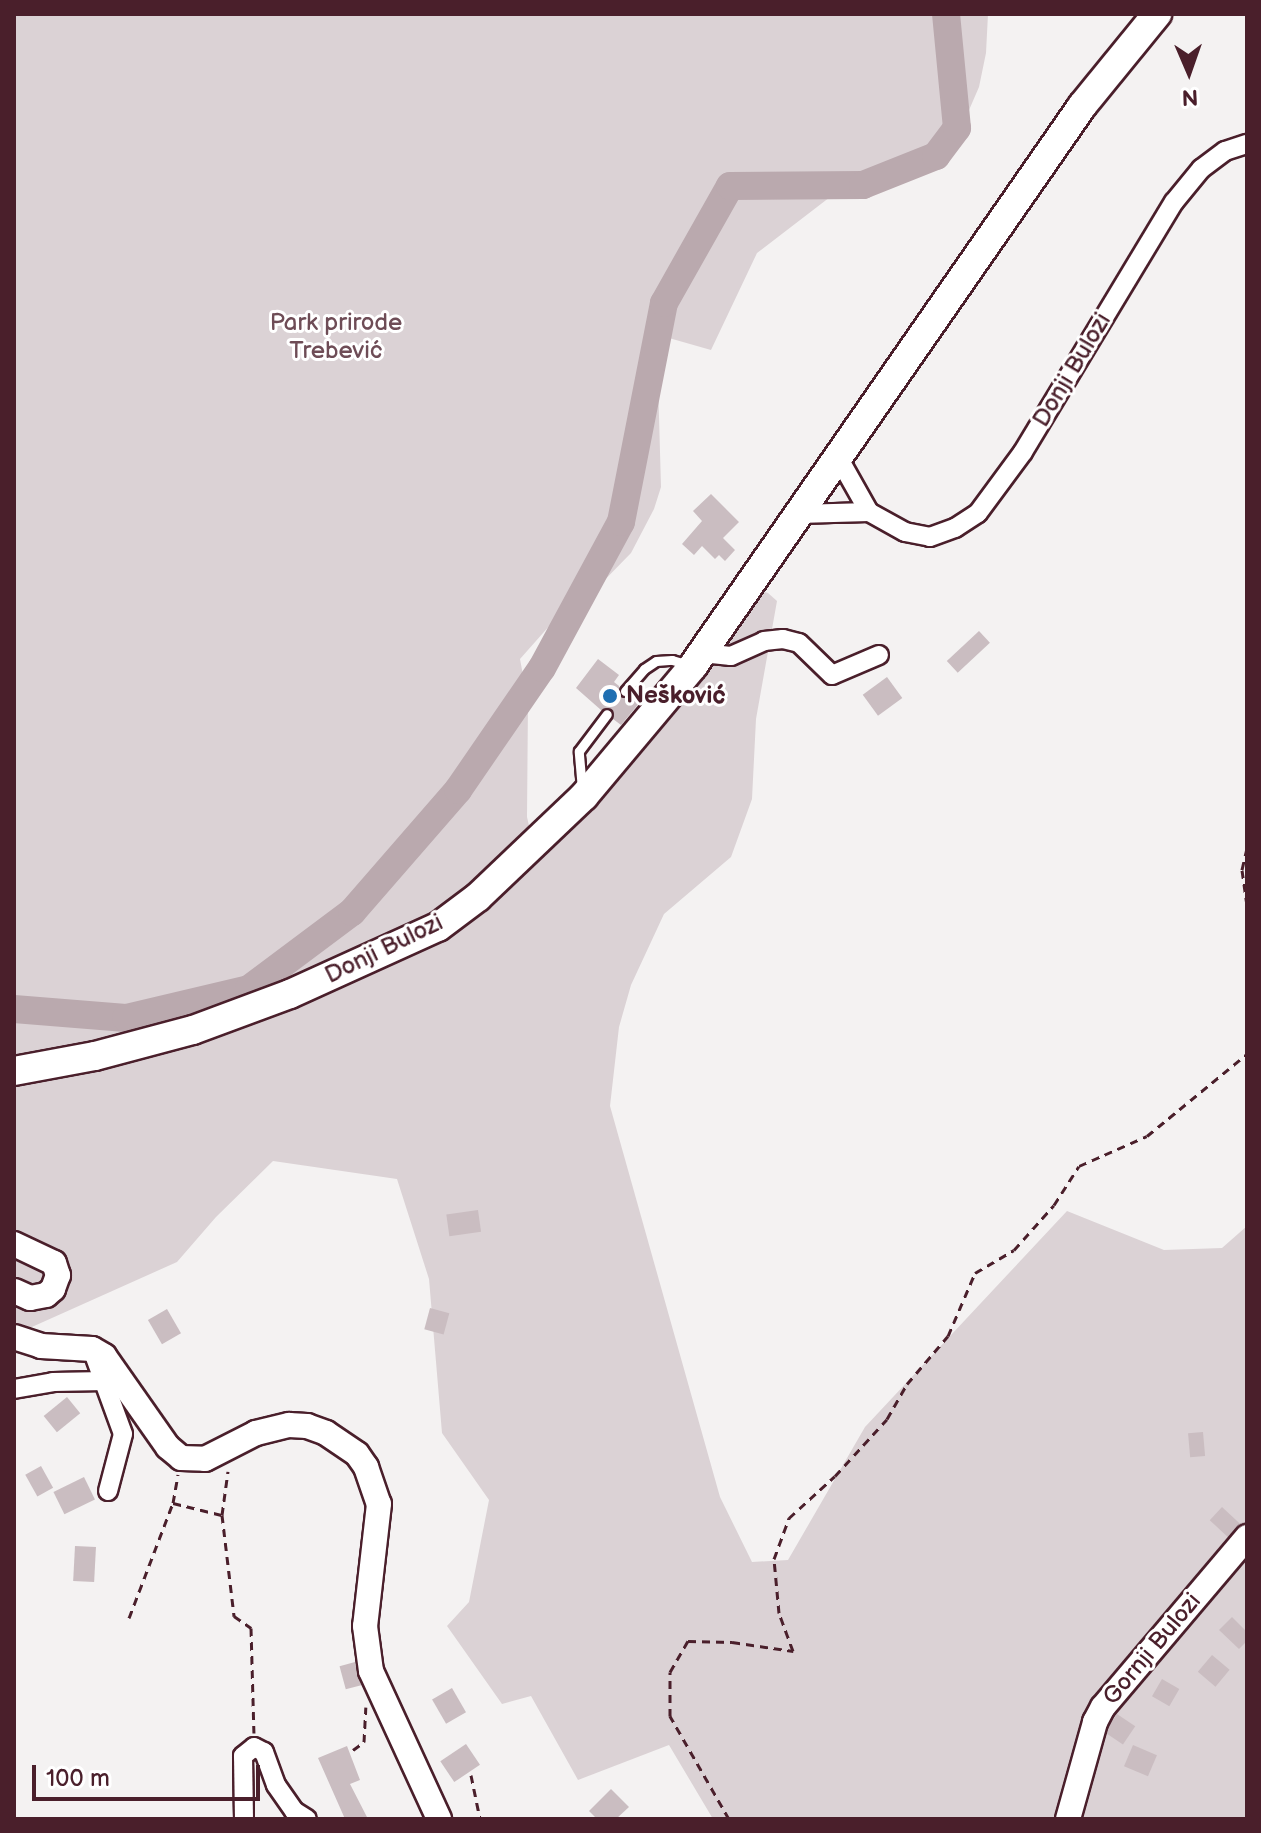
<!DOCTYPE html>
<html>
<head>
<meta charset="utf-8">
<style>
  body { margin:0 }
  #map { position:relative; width:1261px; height:1833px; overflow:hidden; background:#f4f2f2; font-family:"Balsamiq Sans",sans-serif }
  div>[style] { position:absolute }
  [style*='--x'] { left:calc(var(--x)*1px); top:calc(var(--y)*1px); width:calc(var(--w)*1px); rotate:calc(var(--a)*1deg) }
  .green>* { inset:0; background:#dbd2d5 }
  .river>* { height:28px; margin:-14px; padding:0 14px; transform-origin:14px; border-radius:14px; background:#baa9ae }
  .building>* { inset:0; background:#cabdc1; transform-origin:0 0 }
  .path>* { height:3px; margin-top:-1.5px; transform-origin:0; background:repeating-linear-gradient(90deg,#4a1f2b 0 8px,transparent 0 14px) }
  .roads { filter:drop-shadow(2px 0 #4a1f2b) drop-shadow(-2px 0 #4a1f2b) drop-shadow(0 2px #4a1f2b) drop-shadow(0 -2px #4a1f2b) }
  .lane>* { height:9px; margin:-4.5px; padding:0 4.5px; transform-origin:4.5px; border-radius:4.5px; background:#fff }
  .street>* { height:18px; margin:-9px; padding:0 9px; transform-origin:9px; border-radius:9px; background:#fff }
  .secondary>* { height:24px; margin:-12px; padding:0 12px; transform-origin:12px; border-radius:12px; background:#fff }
  .primary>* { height:28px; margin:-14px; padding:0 14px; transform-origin:14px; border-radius:14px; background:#fff }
  .dots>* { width:22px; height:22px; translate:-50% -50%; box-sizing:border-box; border:4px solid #fff; border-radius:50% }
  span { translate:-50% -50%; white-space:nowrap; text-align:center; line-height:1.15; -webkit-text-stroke:6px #fff; paint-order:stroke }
  .park-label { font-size:24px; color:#6e4c56 }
  .street-label { font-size:24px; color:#4a1f2b }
  .poi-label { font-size:24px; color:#4a1f2b; font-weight:700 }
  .left { translate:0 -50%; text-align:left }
  .frame { position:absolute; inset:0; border:16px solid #4a1f2b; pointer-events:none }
  .north { position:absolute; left:1149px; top:32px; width:80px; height:80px; -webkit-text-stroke:6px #fff; paint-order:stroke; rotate:178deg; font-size:22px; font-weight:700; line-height:32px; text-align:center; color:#4a1f2b }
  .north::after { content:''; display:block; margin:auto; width:28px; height:36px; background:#4a1f2b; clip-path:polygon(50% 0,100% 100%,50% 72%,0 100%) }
  .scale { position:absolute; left:32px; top:1765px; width:228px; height:36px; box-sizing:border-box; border:4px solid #4a1f2b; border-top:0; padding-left:10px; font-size:24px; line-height:28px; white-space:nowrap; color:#4a1f2b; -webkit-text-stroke:6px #fff; paint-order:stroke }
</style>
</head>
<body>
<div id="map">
  <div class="green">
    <div style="clip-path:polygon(14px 14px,988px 14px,986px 53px,979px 87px,966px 117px,966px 137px,950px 152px,937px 154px,902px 176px,847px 184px,757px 253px,711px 350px,662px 336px,658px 381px,661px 487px,654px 509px,631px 553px,591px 594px,551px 624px,520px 659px,528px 702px,527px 817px,530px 830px,560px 811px,741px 584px,768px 593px,777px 601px,756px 719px,752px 799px,731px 857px,664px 914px,631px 985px,619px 1027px,610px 1106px,720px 1497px,752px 1562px,788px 1560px,865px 1427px,1067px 1211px,1164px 1250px,1222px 1248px,1247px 1226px,1247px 1819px,713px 1819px,669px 1745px,578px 1780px,531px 1696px,502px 1704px,447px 1626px,469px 1602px,489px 1500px,442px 1433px,429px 1279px,397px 1179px,273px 1161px,216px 1217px,177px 1262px,14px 1335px)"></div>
  </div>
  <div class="river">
    <div style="--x:14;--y:1009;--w:112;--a:4.6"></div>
    <div style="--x:126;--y:1018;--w:126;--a:-13.3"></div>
    <div style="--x:249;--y:989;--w:129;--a:-36.8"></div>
    <div style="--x:352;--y:912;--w:162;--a:-49"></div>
    <div style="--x:458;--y:790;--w:148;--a:-55.5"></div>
    <div style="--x:542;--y:668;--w:166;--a:-61.6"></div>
    <div style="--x:621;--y:522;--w:223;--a:-78.9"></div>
    <div style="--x:664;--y:303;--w:134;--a:-60.6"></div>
    <div style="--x:730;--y:186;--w:133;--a:-0.4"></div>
    <div style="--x:863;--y:185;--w:79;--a:-21.7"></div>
    <div style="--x:936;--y:156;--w:35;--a:-53"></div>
    <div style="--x:957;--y:128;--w:115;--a:-95.5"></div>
  </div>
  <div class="building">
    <div style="clip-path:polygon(711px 494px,739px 522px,723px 538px,735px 550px,725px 561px,719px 555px,715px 559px,702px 546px,694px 555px,682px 544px,702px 521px,693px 511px)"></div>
    <div style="left:979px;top:631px;width:16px;height:44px;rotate:47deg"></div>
    <div style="clip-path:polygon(598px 659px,619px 675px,614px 682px,619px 686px,620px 696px,631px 695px,640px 702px,621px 725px,613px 719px,612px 709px,601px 710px,576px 688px)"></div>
    <div style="left:887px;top:677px;width:26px;height:30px;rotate:54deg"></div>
    <div style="left:478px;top:1210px;width:22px;height:32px;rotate:82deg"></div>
    <div style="left:430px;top:1308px;width:20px;height:22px;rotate:15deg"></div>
    <div style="left:167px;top:1309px;width:28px;height:22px;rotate:60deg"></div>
    <div style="left:67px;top:1397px;width:21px;height:30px;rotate:51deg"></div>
    <div style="left:1203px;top:1432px;width:24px;height:15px;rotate:85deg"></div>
    <div style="left:41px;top:1466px;width:25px;height:18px;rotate:61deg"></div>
    <div style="left:84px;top:1477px;width:25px;height:34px;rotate:64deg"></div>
    <div style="left:1222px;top:1507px;width:25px;height:18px;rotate:43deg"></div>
    <div style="left:75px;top:1546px;width:21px;height:35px;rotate:3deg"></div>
    <div style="clip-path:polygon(1232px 1617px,1247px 1632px,1247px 1641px,1239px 1649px,1219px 1630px)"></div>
    <div style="left:1212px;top:1655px;width:23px;height:22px;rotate:40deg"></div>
    <div style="left:355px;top:1662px;width:24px;height:16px;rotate:75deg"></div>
    <div style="left:1162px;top:1679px;width:20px;height:20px;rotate:30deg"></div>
    <div style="left:452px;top:1688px;width:28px;height:23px;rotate:60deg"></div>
    <div style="left:1117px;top:1714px;width:22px;height:22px;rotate:34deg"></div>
    <div style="left:466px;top:1744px;width:25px;height:31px;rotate:56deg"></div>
    <div style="left:1133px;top:1745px;width:26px;height:23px;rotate:23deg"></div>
    <div style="clip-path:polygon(347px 1746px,360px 1780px,350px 1784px,368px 1819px,345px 1819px,318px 1758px)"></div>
    <div style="clip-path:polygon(611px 1789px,629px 1807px,616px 1819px,597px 1819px,589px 1811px)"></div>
  </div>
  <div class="path">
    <div style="--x:1247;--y:848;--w:23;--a:103"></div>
    <div style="--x:1242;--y:870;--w:37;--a:82"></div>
    <div style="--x:173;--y:1503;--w:50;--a:13.8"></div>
    <div style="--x:222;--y:1515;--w:44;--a:-82.2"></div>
    <div style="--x:222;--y:1515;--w:102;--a:83.2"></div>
    <div style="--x:234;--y:1616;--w:21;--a:35"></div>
    <div style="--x:251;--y:1628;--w:105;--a:88.4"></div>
    <div style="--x:129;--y:1618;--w:123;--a:-69.1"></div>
    <div style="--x:173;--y:1503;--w:29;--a:-80"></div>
    <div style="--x:353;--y:1750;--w:14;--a:-36"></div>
    <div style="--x:364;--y:1742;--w:35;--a:-87"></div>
    <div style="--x:471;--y:1775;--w:45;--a:78.4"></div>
    <div style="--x:729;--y:1819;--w:119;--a:-119.8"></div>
    <div style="--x:670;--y:1716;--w:44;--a:-90"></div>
    <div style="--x:670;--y:1672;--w:36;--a:-60"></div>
    <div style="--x:688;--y:1641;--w:44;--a:1.3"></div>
    <div style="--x:732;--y:1642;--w:62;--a:8.4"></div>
    <div style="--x:793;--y:1651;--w:40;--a:-110.2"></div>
    <div style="--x:779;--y:1613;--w:54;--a:-95.3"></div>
    <div style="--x:774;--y:1559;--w:44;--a:-69.9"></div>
    <div style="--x:789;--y:1518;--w:62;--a:-42.4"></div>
    <div style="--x:835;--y:1476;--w:77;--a:-47.6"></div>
    <div style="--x:887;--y:1419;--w:40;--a:-60.3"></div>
    <div style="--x:907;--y:1384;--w:63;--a:-49.5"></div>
    <div style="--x:948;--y:1336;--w:69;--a:-66.8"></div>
    <div style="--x:975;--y:1273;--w:45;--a:-30.5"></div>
    <div style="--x:1014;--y:1250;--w:60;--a:-48.4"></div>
    <div style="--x:1054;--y:1205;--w:46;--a:-57.3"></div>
    <div style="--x:1079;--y:1166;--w:74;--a:-23.8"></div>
    <div style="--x:1147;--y:1136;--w:129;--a:-39.4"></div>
  </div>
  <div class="roads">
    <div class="lane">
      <div style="--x:625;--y:691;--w:29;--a:-49"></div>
      <div style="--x:644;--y:669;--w:14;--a:-34"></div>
      <div style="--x:656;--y:661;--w:16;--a:-4"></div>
      <div style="--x:672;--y:660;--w:19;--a:16"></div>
      <div style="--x:582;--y:789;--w:38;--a:-95"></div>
      <div style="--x:579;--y:751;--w:46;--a:-52.9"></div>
    </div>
    <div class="street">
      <div style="--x:838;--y:457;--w:63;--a:60.6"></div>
      <div style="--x:798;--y:514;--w:71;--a:-1.6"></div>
      <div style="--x:869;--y:512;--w:41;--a:29.1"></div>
      <div style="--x:905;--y:532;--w:25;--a:11"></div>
      <div style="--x:930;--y:537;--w:27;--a:-20"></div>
      <div style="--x:955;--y:528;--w:27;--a:-33"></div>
      <div style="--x:978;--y:513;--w:76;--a:-53.6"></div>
      <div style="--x:1023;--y:452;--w:292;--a:-58.9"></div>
      <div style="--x:1174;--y:202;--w:43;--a:-50.7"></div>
      <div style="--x:1201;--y:169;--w:30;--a:-37"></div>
      <div style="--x:1225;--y:151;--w:23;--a:-18"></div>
      <div style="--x:702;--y:653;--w:29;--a:6"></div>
      <div style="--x:731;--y:656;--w:36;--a:-24"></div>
      <div style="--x:764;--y:641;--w:19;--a:-6"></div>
      <div style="--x:783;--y:639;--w:16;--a:14"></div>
      <div style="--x:799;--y:643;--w:46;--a:44.1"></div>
      <div style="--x:832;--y:675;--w:51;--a:-23.1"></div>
      <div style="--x:93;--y:1352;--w:87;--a:69.9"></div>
      <div style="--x:123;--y:1434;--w:59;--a:104.7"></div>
      <div style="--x:14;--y:1389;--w:40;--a:-10"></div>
      <div style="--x:53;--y:1382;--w:52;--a:-1.1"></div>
      <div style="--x:244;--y:1819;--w:63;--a:-90.9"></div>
      <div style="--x:243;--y:1756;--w:14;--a:-39"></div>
      <div style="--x:254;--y:1747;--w:11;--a:27"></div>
      <div style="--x:264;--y:1752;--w:35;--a:70"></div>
      <div style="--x:276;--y:1785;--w:32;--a:55"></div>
      <div style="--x:294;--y:1811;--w:15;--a:32"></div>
    </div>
    <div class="secondary">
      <div style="--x:14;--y:1244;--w:44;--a:25.4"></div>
      <div style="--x:54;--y:1263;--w:13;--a:72"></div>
      <div style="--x:58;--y:1275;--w:15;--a:110"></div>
      <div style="--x:53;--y:1289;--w:9;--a:139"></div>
      <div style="--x:46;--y:1295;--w:16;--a:169"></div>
      <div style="--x:30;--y:1298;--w:17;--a:-156"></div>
      <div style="--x:14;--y:1337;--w:28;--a:18"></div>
      <div style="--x:41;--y:1346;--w:51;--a:3.4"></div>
      <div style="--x:92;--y:1349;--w:14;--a:30"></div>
      <div style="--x:104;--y:1356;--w:111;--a:54.9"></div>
      <div style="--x:168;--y:1447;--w:17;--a:40"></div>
      <div style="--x:181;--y:1458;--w:24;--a:2"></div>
      <div style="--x:205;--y:1459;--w:57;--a:-27"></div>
      <div style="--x:256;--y:1433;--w:34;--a:-14"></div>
      <div style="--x:289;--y:1425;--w:18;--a:3"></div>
      <div style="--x:307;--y:1426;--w:20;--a:20"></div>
      <div style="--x:326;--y:1433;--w:37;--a:34"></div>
      <div style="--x:357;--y:1454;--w:16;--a:55"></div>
      <div style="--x:366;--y:1467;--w:39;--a:71"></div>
      <div style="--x:379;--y:1504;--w:123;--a:96.5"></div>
      <div style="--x:365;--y:1626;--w:45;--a:82.4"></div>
      <div style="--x:371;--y:1671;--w:163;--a:65.3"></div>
      <div style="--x:1068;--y:1819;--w:101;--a:-74.4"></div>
      <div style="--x:1095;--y:1722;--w:17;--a:-62"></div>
      <div style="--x:1103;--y:1707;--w:223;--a:-49.7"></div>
    </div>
    <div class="primary">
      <div style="--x:14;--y:1071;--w:82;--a:-10.5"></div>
      <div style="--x:95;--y:1056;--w:101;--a:-14.9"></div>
      <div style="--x:193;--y:1030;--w:103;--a:-20.4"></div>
      <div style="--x:290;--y:994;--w:162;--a:-24.4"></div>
      <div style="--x:438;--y:927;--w:50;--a:-36.9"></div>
      <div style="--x:478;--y:897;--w:146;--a:-43.6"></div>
      <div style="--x:584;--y:796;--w:170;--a:-50"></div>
      <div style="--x:693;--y:666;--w:682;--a:-55.21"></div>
      <div style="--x:1082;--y:106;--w:119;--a:-50.8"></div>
    </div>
  </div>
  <div class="dots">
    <div style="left:610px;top:696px;background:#1f6fb2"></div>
  </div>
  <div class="park-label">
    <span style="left:336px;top:337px">Park prirode<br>Trebević</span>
  </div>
  <div class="street-label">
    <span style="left:1072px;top:370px;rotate:-59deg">Donji Bulozi</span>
    <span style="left:384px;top:949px;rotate:-26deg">Donji Bulozi</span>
    <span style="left:1152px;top:1649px;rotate:-50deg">Gornji Bulozi</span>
  </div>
  <div class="poi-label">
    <span class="left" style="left:626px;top:696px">Nešković</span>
  </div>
  <div class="frame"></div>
  <div class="north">N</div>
  <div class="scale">100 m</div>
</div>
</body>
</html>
